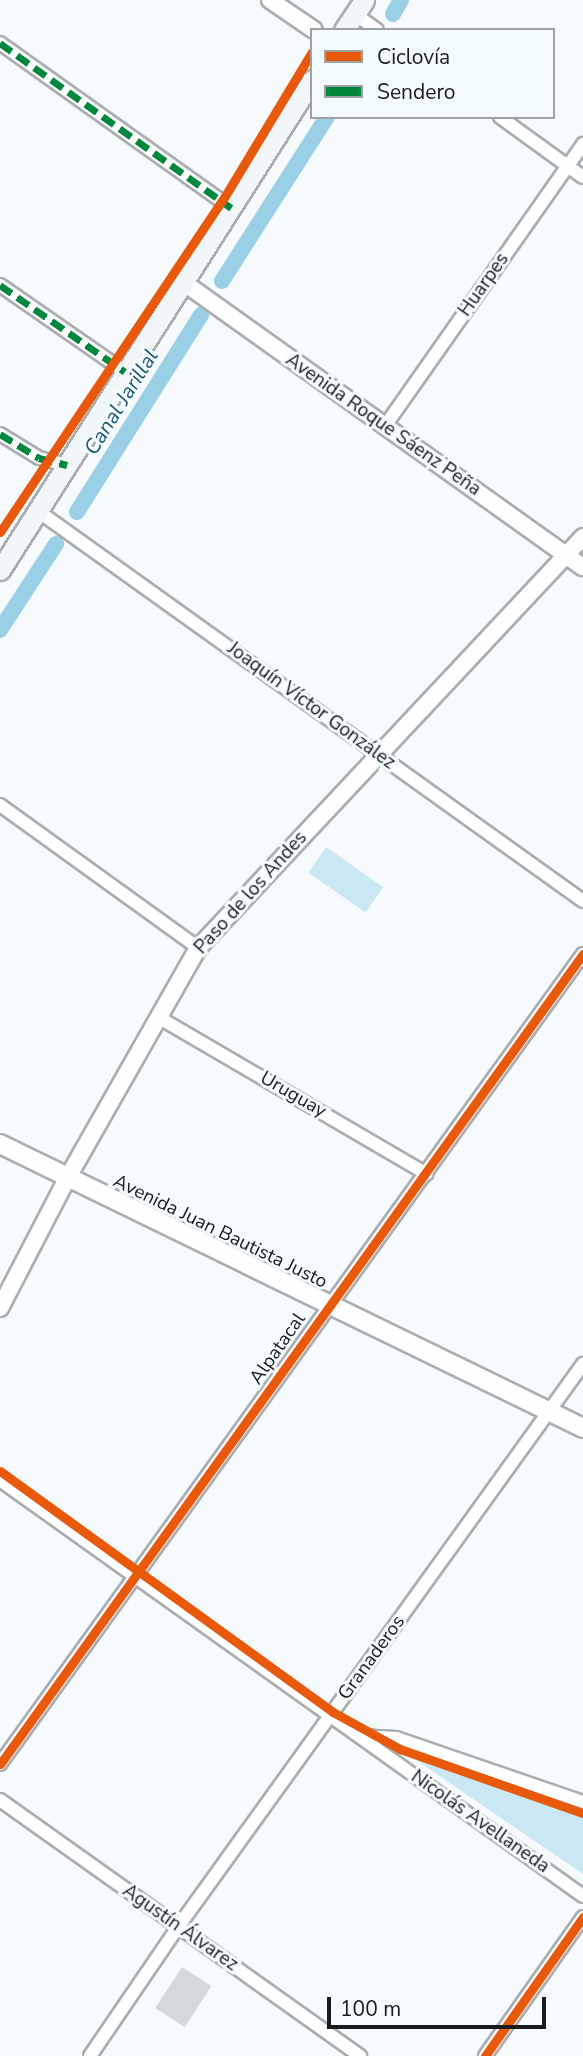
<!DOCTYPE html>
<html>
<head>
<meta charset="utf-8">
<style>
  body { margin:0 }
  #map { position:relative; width:583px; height:2056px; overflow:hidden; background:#f6fafc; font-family:"Nunito Sans",sans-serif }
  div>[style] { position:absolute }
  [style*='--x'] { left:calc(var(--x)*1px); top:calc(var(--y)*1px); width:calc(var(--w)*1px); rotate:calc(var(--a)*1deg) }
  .green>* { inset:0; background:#cae7f4; transform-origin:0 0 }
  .canal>* { height:16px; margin:-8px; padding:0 8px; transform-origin:8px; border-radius:8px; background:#9ad0e6 }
  .building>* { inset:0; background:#d4d8da; transform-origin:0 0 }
  .roads { filter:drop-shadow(2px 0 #abaeb0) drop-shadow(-2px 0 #abaeb0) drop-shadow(0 2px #abaeb0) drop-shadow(0 -2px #abaeb0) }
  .minor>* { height:12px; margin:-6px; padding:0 6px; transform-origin:6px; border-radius:6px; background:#fefeff }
  .tertiary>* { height:16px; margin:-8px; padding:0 8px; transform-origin:8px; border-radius:8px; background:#fefeff }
  .secondary>* { height:18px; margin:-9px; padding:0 9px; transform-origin:9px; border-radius:9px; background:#fefeff }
  .primary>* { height:19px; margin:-9.5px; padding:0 9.5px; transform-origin:9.5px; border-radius:9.5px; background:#f1f6f8 }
  .quiet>* { height:7px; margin-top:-3.5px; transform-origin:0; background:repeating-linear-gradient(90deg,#00873e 0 14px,transparent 0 21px) }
  .cycleway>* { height:9px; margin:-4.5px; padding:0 4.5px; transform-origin:4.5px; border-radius:4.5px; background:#e8590c }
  span { translate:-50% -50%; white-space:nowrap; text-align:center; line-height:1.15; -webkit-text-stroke:6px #f4fbfe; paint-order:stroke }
  .street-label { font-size:19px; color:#171b1d }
  .water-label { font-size:21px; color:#1e5970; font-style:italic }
  .legend { position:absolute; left:310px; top:28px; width:245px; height:91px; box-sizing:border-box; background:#f4fbfe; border:2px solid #9ca1a4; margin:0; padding:9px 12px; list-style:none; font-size:21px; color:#171b1d }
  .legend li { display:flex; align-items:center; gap:14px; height:35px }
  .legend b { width:35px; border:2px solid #9ca1a4 }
  .scale { position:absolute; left:327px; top:1997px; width:219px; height:32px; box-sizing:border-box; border:4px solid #171b1d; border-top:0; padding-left:9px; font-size:21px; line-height:24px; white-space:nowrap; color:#171b1d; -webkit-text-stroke:5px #f4fbfe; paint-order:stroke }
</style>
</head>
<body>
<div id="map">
  <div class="green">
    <div style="left:326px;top:847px;width:70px;height:31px;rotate:35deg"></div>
    <div style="clip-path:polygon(400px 1749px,583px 1813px,583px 1874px)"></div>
  </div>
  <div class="canal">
    <div style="--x:393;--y:14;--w:16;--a:-60"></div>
    <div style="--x:222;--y:281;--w:195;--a:-57.4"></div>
    <div style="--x:77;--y:512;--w:233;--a:-57.8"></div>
    <div style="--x:0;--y:630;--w:103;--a:-56.9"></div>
  </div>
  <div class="building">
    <div style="left:182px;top:1967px;width:35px;height:49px;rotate:33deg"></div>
  </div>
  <div class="roads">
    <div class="minor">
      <div style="--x:355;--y:14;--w:27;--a:36"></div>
      <div style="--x:0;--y:43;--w:284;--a:35.5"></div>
      <div style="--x:500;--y:117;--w:102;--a:35.9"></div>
      <div style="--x:0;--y:285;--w:152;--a:34.8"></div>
      <div style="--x:385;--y:426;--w:345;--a:-54.9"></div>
      <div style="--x:0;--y:434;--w:46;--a:31.6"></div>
      <div style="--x:39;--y:458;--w:29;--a:14"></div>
      <div style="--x:38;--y:511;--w:670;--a:35.59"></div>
      <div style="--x:0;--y:805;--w:244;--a:35.8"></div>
      <div style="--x:158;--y:1017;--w:311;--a:30.3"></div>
      <div style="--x:0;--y:1480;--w:716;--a:35.51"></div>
      <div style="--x:360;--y:1736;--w:36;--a:3"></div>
      <div style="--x:396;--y:1738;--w:198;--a:18.9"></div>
      <div style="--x:0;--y:1764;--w:998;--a:-54.26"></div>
      <div style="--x:0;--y:1800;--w:442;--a:35.4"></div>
      <div style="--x:90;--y:2056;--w:156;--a:-55.7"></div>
      <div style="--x:178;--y:1927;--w:694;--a:-54.27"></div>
      <div style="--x:485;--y:2056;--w:170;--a:-54.8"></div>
    </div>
    <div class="tertiary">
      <div style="--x:270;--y:0;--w:53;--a:34.3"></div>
      <div style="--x:183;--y:282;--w:491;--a:35.5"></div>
      <div style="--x:0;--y:1308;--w:148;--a:-62.6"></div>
      <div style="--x:68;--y:1177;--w:263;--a:-60.4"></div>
      <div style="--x:198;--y:948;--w:563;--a:-46.87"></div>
    </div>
    <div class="secondary">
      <div style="--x:0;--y:1144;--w:648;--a:25.97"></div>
    </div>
    <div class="primary">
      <div style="--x:344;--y:30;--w:36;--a:-56"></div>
      <div style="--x:0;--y:570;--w:581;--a:-57.51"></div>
    </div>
  </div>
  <div class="quiet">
    <div style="--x:0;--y:43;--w:284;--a:35.5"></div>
    <div style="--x:0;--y:285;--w:152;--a:34.8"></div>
    <div style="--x:0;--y:434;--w:46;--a:31.6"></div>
    <div style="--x:39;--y:458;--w:29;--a:14"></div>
  </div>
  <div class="cycleway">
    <div style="--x:0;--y:532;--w:399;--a:-56.2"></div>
    <div style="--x:222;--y:201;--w:174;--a:-58.9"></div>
    <div style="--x:0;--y:1471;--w:411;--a:35.9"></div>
    <div style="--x:333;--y:1712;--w:77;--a:28.9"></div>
    <div style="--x:400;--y:1749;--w:194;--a:19.3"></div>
    <div style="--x:0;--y:1764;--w:998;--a:-54.26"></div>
    <div style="--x:485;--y:2056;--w:170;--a:-54.8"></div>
  </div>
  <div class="street-label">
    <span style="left:484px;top:285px;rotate:-55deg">Huarpes</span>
    <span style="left:383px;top:425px;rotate:35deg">Avenida Roque Sáenz Peña</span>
    <span style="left:311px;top:706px;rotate:36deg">Joaquín Víctor González</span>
    <span style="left:251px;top:893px;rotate:-48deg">Paso de los Andes</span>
    <span style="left:293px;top:1095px;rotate:30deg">Uruguay</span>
    <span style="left:220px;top:1232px;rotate:26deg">Avenida Juan Bautista Justo</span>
    <span style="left:278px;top:1349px;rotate:-55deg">Alpatacal</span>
    <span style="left:372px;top:1658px;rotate:-54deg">Granaderos</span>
    <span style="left:480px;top:1822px;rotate:35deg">Nicolás Avellaneda</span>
    <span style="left:180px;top:1928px;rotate:35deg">Agustín Álvarez</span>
  </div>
  <div class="water-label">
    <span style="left:121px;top:402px;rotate:-58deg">Canal Jarillal</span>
  </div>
  <ul class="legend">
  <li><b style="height:9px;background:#e8590c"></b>Ciclovía</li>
  <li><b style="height:9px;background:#00873e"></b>Sendero</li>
  </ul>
  <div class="scale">100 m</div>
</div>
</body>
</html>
